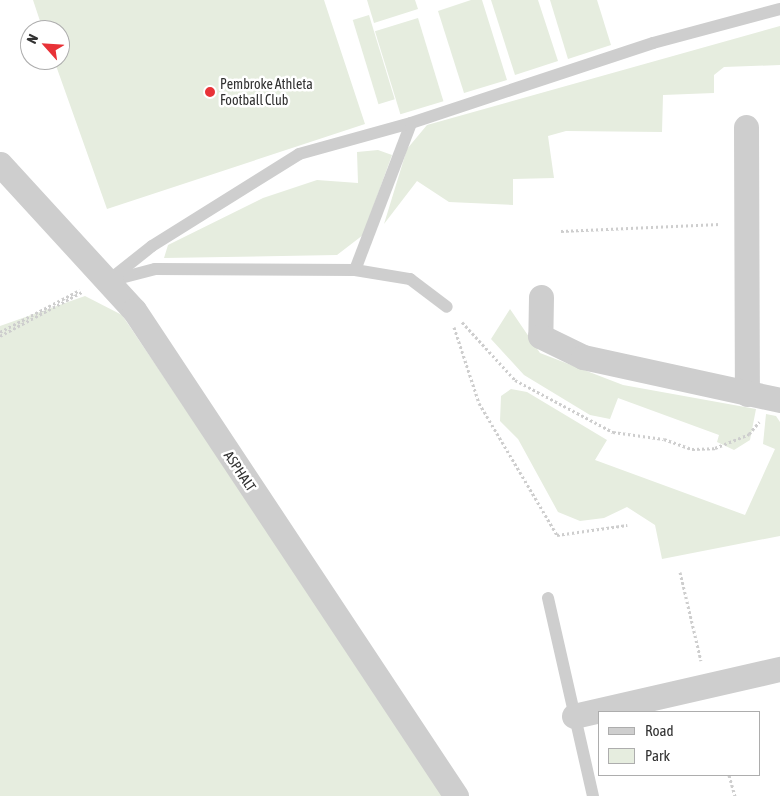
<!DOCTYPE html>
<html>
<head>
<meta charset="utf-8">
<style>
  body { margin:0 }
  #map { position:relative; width:780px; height:796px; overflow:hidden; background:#fff; font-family:"Asap Condensed",sans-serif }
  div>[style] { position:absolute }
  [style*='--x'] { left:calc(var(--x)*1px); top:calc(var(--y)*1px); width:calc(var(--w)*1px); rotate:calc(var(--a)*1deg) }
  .green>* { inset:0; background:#e6eddf; transform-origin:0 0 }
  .path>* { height:3px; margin-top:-1.5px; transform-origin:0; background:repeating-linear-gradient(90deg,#cecece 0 2.5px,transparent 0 5px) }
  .lane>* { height:12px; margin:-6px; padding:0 6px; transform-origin:6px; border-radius:6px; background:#cecece }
  .street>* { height:25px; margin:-12.5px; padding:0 12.5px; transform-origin:12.5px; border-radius:12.5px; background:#cecece }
  .dots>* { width:14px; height:14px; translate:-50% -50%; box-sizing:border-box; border:2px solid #fff; border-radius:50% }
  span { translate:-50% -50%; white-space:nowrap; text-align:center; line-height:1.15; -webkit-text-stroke:5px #fff; paint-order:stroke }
  .poi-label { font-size:14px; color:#313131 }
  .left { translate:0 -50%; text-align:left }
  .street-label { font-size:14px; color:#313131 }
  .legend { position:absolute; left:598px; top:711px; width:162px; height:65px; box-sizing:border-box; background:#fff; border:1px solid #adadad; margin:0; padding:6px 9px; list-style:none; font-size:15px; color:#313131 }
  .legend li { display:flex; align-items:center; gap:10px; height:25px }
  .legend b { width:25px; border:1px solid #adadad }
  .north { position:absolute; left:20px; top:20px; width:50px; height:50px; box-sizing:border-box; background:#fff; border:1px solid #adadad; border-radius:50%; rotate:296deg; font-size:14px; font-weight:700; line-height:20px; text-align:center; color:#313131 }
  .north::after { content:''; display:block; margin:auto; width:18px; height:22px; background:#e83237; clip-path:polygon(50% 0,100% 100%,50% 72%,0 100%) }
</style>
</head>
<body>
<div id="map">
  <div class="green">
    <div style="clip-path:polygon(33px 0,324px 0,365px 124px,107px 209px,54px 60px,60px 60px,60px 30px,43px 30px)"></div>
    <div style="clip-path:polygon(367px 0,415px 0,418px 9px,374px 23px)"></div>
    <div style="clip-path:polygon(471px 0,482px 0,507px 80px,464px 93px,438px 11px)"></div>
    <div style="clip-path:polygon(491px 0,538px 0,558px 61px,515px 75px)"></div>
    <div style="clip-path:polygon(550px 0,597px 0,611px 45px,568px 59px)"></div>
    <div style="left:369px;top:15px;width:88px;height:17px;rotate:73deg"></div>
    <div style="left:418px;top:18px;width:87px;height:45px;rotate:73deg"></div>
    <div style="clip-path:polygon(780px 26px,780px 65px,724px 67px,714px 75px,714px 93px,663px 95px,662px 132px,566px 131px,548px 136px,554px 178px,513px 179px,513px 205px,449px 202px,417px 181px,384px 224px,407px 149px,427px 125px)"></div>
    <div style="clip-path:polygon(378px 150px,392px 155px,363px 235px,337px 255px,164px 258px,168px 245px,263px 198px,317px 180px,358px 183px,357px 152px)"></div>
    <div style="clip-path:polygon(85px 296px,122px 315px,447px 796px,0 796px,0 326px)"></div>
    <div style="clip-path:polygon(510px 309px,540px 353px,623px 385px,756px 409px,750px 440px,734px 450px,717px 442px,719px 435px,618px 398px,610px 419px,590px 415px,524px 375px,491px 339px)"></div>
    <div style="clip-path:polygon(511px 389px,527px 392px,607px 440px,595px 460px,745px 515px,775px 449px,763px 444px,766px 414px,776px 416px,780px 422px,780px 536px,662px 559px,655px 525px,627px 507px,604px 518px,580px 521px,558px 512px,518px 439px,500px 421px,501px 396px)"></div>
  </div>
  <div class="path">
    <div style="--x:561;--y:231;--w:159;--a:-2.5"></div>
    <div style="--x:462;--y:322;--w:79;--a:47.6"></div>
    <div style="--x:515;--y:380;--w:111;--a:28"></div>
    <div style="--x:613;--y:432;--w:51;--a:7.8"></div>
    <div style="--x:664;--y:439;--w:30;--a:20"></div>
    <div style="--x:692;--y:449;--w:23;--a:-2"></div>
    <div style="--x:715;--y:448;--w:37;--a:-22"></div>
    <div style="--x:749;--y:434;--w:16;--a:-50"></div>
    <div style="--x:454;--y:327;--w:80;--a:71.8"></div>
    <div style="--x:479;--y:403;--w:153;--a:59.4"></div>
    <div style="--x:557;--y:535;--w:71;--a:-8.1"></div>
    <div style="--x:0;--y:332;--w:90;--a:-27.7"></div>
    <div style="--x:0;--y:336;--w:93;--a:-28.2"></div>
    <div style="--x:680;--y:572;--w:91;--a:76.7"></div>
    <div style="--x:729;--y:775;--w:22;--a:74"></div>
  </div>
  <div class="lane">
    <div style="--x:355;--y:270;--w:157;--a:-69.1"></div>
    <div style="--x:113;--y:280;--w:43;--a:-14.7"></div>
    <div style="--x:155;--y:269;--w:200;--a:0.3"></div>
    <div style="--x:355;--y:270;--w:56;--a:9.3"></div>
    <div style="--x:410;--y:279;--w:46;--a:37.1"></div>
    <div style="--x:108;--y:281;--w:56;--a:-38.5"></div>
    <div style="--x:152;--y:246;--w:173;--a:-32"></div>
    <div style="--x:299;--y:154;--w:116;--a:-15.5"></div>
    <div style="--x:411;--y:123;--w:255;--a:-18.3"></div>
    <div style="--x:653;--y:43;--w:131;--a:-15"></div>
    <div style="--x:548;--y:598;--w:203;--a:77.2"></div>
  </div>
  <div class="street">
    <div style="--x:746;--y:127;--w:267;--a:89.8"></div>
    <div style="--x:0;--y:164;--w:198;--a:47.5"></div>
    <div style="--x:134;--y:310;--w:583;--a:56.47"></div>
    <div style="--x:541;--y:297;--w:39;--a:91"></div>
    <div style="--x:540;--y:336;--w:48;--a:26"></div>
    <div style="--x:583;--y:357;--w:202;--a:12.3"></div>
    <div style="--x:574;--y:716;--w:211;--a:-12.9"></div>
  </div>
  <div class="dots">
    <div style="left:210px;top:92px;background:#e83237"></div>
  </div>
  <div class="poi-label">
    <span class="left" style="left:220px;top:92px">Pembroke Athleta<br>Football Club</span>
  </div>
  <div class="street-label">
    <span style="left:240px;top:471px;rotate:56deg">ASPHALT</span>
  </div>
  <ul class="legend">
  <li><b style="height:6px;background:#cecece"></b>Road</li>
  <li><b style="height:14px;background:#e6eddf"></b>Park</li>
  </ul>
  <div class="north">N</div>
</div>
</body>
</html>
